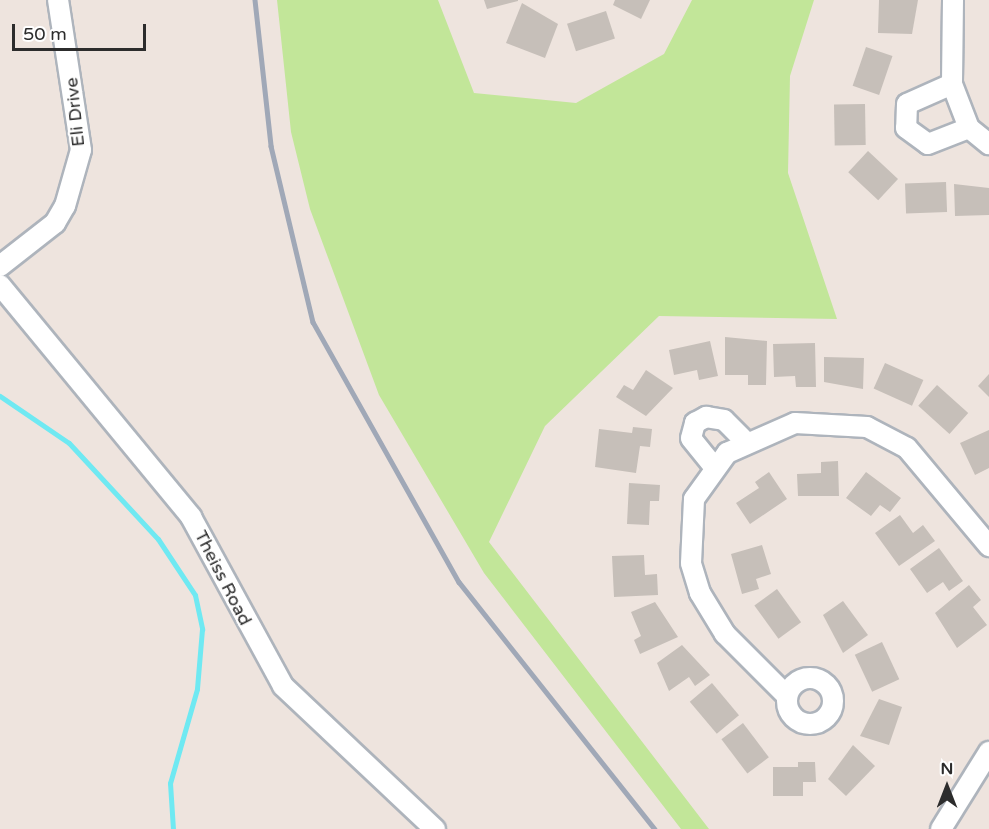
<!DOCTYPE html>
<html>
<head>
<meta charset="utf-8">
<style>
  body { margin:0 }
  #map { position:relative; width:989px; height:829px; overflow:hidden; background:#eee4de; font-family:"Varela Round",sans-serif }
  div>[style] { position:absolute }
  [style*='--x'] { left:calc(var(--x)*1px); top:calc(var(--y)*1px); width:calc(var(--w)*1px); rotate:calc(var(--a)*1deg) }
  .green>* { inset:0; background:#c2e699 }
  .stream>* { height:5px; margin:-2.5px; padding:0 2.5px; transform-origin:2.5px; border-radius:2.5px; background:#6fe9f2 }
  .building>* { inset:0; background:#c6bfb9; transform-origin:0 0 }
  .roads { filter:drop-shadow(2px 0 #aeb4bc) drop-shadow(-2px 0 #aeb4bc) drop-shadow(0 2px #aeb4bc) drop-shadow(0 -2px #aeb4bc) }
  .minor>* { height:20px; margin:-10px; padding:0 10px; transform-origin:10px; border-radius:10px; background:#fff }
  .minor>.ring { margin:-10px; padding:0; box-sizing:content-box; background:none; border:20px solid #fff; border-radius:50% }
  .rail>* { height:4.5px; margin:-2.25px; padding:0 2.25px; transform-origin:2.25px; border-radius:2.25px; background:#a0a8b7 }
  span { translate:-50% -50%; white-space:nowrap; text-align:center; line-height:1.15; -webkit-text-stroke:4.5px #fff; paint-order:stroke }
  .street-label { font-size:18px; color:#2c2c2c }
  .north { position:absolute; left:917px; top:757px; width:60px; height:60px; -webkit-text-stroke:4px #fff; paint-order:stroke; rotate:0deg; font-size:16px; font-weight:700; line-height:24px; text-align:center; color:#2c2c2c }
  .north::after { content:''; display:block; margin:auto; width:21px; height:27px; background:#2c2c2c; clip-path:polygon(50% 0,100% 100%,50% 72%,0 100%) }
  .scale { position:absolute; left:12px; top:24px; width:134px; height:27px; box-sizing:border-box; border:3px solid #2c2c2c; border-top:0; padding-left:8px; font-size:18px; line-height:21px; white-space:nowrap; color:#2c2c2c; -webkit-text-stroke:4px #fff; paint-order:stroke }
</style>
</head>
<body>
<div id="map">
  <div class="green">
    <div style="clip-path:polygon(277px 0,438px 0,474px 93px,576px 103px,664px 54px,692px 0,814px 0,790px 76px,788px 173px,837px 319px,659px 316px,545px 426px,489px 542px,709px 829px,681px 829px,484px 573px,379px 395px,310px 209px,291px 132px)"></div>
  </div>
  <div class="stream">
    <div style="--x:0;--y:396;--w:83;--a:34.3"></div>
    <div style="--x:69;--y:443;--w:131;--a:47.2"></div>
    <div style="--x:158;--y:539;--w:67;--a:56.5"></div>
    <div style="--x:195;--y:595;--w:35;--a:78"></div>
    <div style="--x:202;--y:629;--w:60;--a:94.8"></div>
    <div style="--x:197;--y:689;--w:98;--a:106"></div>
    <div style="--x:170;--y:783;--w:46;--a:86.3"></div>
  </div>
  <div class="building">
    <div style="clip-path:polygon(484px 0,518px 0,518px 1px,487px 9px)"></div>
    <div style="clip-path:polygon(615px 0,650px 0,641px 19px,613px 5px)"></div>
    <div style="clip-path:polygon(879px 0,918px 0,912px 34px,878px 33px)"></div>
    <div style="clip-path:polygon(522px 3px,558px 24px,545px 58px,506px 43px)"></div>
    <div style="left:606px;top:11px;width:29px;height:41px;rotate:72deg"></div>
    <div style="left:866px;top:47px;width:28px;height:41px;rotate:19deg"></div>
    <div style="left:865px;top:104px;width:41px;height:31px;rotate:89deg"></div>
    <div style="left:868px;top:151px;width:41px;height:29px;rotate:43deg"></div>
    <div style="left:946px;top:182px;width:30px;height:41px;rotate:88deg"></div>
    <div style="clip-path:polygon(954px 184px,989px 188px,989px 215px,955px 216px)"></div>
    <div style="clip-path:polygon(725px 337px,767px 341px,766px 385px,748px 385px,748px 375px,725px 375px)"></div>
    <div style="clip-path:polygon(710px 341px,718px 376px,699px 380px,697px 370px,674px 375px,669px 350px)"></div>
    <div style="clip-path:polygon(815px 343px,816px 387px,796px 387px,795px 376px,774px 377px,773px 344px)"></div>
    <div style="clip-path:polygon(824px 357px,864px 358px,863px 389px,824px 382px)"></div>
    <div style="left:885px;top:363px;width:42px;height:28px;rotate:24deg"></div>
    <div style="clip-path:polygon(646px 370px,673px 388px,646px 416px,616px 397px,624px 385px,633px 390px)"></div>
    <div style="clip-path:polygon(989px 374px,989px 397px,978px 386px)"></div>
    <div style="left:937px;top:385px;width:42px;height:28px;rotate:42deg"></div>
    <div style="clip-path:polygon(633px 427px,652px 429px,650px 447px,640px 446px,636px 473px,595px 467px,599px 429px,632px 433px)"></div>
    <div style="clip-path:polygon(989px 430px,989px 468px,975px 475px,960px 443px)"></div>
    <div style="clip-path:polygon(838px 461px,839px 496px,798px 496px,797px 474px,821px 473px,821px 462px)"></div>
    <div style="clip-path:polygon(769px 472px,787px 499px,750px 524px,736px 503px,759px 488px,755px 482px)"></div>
    <div style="clip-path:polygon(866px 472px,901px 498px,890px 512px,880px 505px,871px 516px,846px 498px)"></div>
    <div style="clip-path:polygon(629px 483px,660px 485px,659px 501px,650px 501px,649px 525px,627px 524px)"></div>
    <div style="clip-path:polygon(900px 515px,913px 533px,923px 525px,935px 541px,899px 566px,875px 533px)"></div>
    <div style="clip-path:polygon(762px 545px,771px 574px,756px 579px,759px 589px,742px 594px,731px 554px)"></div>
    <div style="clip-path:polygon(939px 548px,963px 581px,949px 591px,943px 582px,927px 593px,910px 569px)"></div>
    <div style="clip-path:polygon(644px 555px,645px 575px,657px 574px,658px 595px,614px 597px,612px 556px)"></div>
    <div style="clip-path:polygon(969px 585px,981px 600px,973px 607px,987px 625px,957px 648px,935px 613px)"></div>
    <div style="left:777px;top:589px;width:41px;height:28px;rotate:54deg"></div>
    <div style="clip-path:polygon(843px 601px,868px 635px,843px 653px,823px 615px)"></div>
    <div style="clip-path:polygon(655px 602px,678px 637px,640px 654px,634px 640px,641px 636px,631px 612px)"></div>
    <div style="left:882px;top:642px;width:41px;height:30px;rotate:65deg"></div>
    <div style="clip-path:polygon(682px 645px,710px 675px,695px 686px,689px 677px,669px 691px,657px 663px)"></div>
    <div style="left:712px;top:683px;width:42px;height:29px;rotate:50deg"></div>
    <div style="clip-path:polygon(879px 699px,902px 707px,889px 745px,860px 736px)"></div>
    <div style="left:743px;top:723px;width:43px;height:27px;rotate:53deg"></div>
    <div style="clip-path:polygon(853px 745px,875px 766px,846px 796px,828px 779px)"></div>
    <div style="clip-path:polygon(798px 762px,815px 762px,816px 782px,803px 782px,803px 796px,773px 796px,773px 767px,798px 767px)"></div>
  </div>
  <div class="roads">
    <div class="minor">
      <div style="--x:953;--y:0;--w:84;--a:90.7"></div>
      <div style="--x:952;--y:84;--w:47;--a:68.9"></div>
      <div style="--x:969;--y:128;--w:26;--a:39"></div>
      <div style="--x:952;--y:84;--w:49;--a:156"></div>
      <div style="--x:907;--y:104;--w:24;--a:92"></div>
      <div style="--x:906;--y:128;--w:27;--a:36"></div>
      <div style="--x:928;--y:144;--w:44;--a:-21.3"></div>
      <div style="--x:0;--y:266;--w:70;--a:-38"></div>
      <div style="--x:55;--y:223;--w:20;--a:-60"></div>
      <div style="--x:65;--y:206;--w:58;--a:-74.1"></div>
      <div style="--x:81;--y:150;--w:152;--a:-98.7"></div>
      <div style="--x:0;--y:285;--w:301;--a:50.5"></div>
      <div style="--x:191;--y:517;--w:192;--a:61.4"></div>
      <div style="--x:283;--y:686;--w:209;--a:43.3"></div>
      <div style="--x:715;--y:468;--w:38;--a:-129"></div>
      <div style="--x:691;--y:438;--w:16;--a:-75"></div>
      <div style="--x:695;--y:423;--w:13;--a:-29"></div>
      <div style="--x:706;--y:417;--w:18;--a:9"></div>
      <div style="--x:724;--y:420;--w:30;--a:45"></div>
      <div class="ring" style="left:787px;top:678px;width:26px;height:26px"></div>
      <div style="--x:787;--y:696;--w:88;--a:-135"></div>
      <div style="--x:725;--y:634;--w:48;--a:-121.4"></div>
      <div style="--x:700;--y:593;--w:31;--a:-107"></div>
      <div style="--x:691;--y:563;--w:64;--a:-87.3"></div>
      <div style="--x:694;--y:499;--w:57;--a:-54.3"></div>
      <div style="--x:727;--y:453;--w:74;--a:-23.8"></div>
      <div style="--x:795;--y:423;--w:72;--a:3.2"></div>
      <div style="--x:867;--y:427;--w:45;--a:27.7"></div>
      <div style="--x:907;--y:448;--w:128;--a:50.1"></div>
      <div style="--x:941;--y:829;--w:91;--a:-58.1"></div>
    </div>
  </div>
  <div class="rail">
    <div style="--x:255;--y:0;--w:147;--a:83.7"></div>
    <div style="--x:271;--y:146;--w:181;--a:76.6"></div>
    <div style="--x:313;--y:322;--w:298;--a:60.7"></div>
    <div style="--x:459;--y:582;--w:315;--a:51.6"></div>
  </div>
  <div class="street-label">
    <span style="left:75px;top:112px;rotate:-96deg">Eli Drive</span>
    <span style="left:223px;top:578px;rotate:63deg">Theiss Road</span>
  </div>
  <div class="north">N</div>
  <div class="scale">50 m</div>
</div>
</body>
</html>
